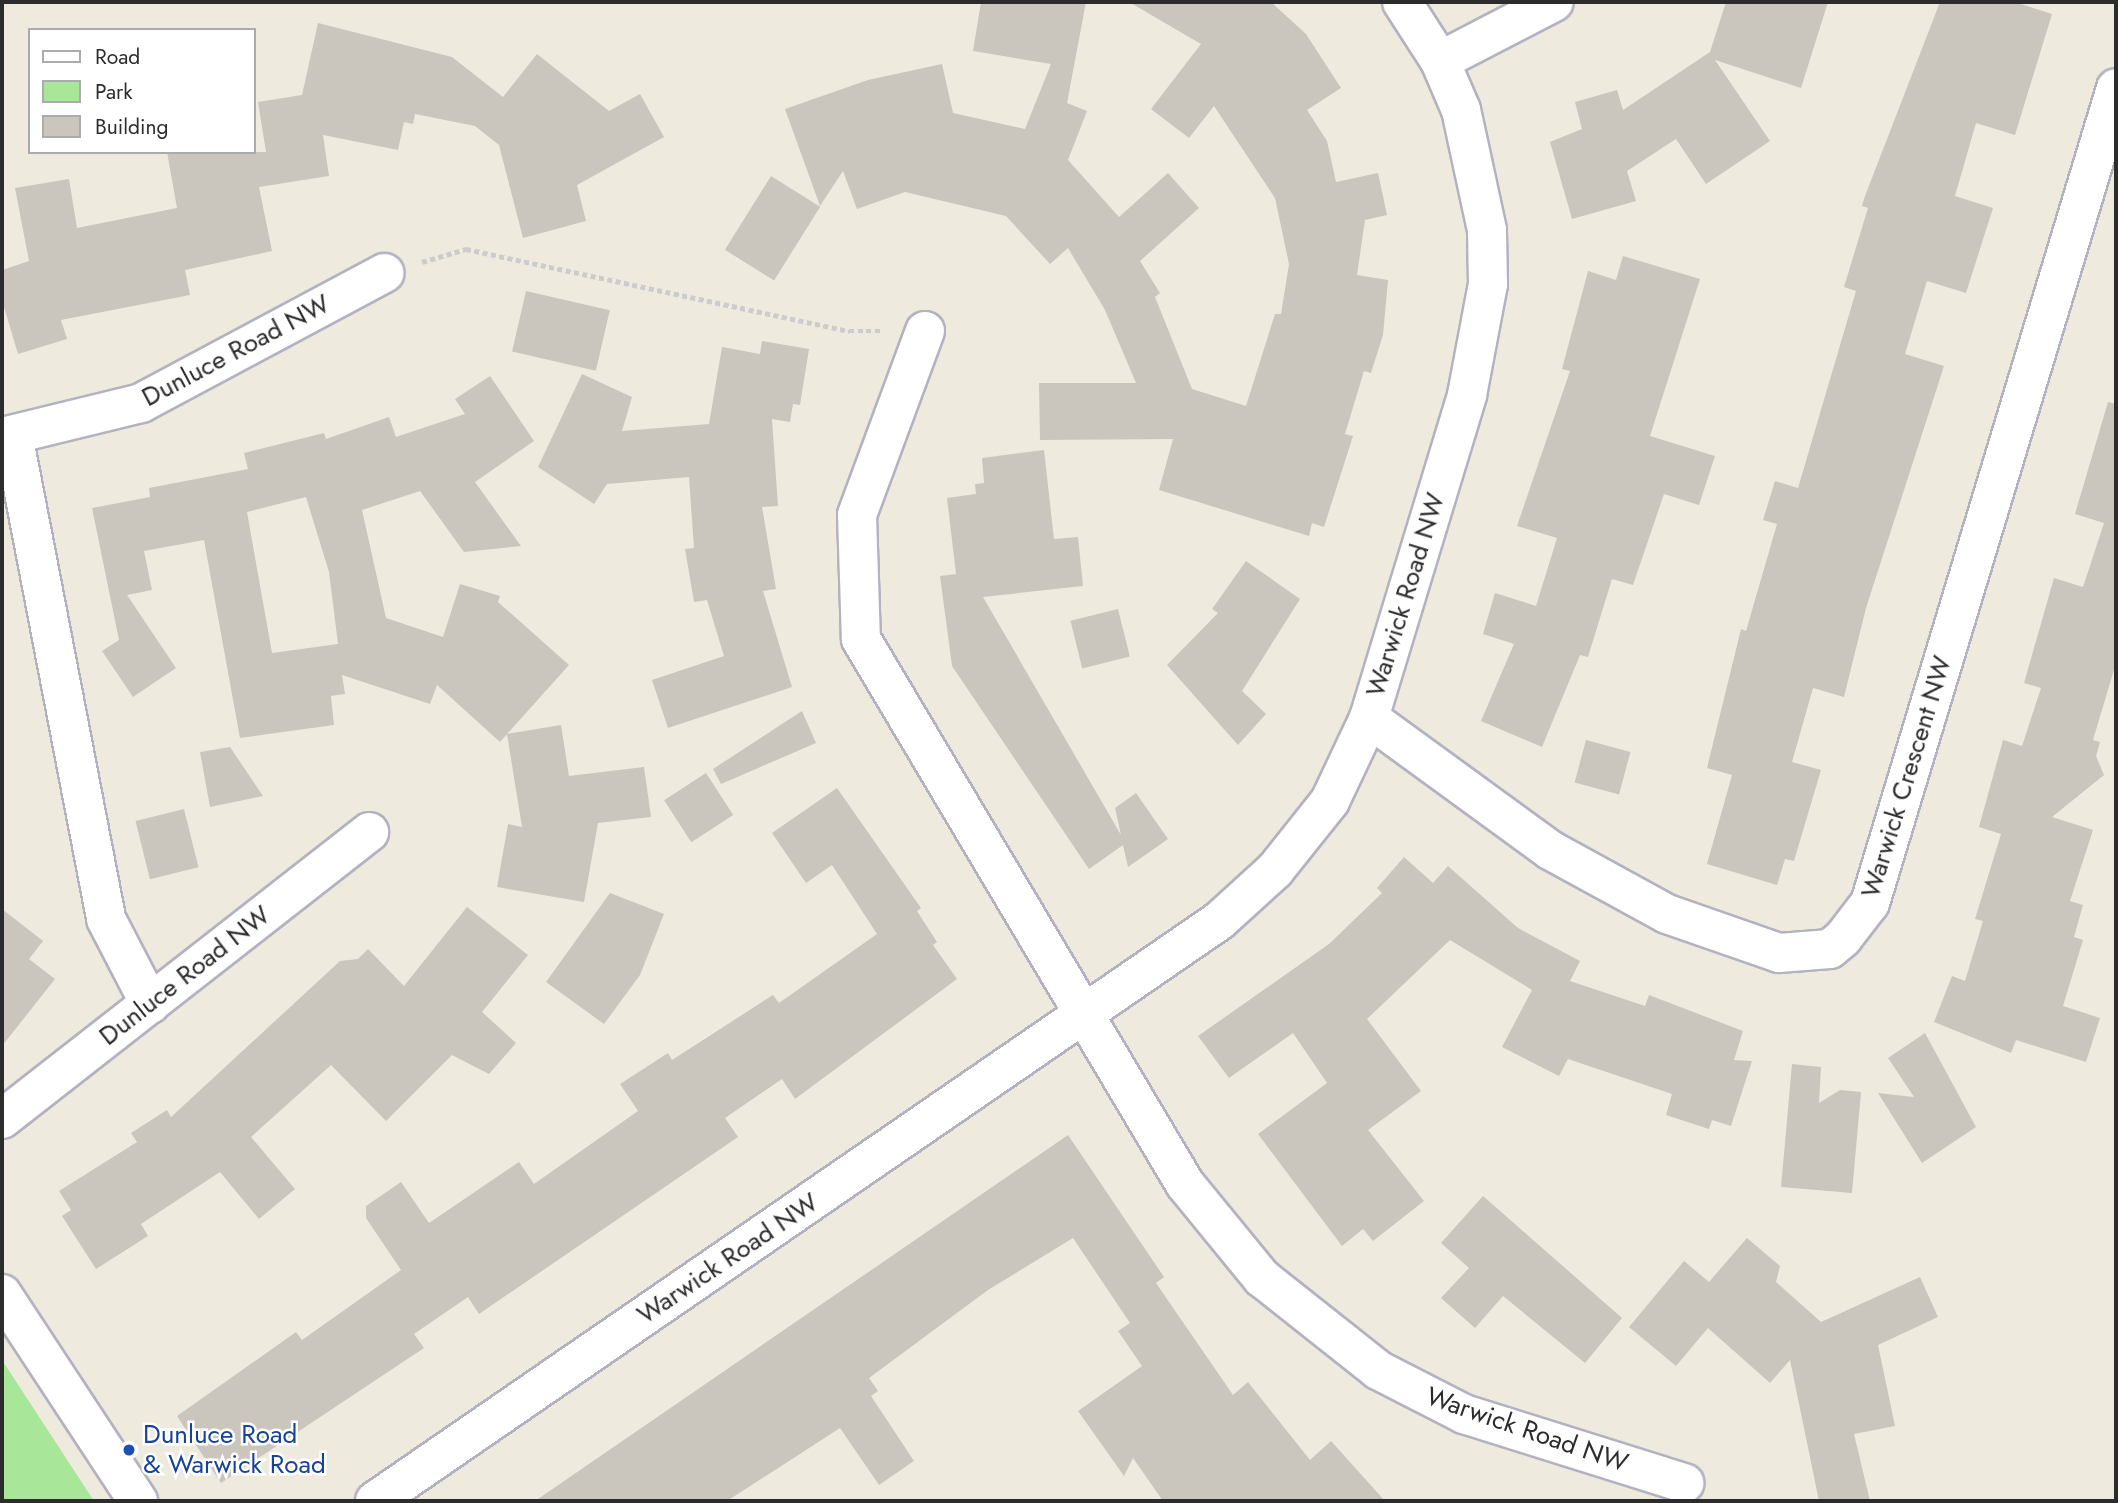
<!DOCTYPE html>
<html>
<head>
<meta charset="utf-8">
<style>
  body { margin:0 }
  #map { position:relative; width:2118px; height:1503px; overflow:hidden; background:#eeeade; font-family:Jost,sans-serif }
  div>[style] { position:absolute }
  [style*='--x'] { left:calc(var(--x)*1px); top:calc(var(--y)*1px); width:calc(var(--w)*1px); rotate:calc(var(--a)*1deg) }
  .green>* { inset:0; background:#a8e799 }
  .building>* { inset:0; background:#cac6bd; transform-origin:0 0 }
  .path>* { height:4.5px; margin-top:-2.25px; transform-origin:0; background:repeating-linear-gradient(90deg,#ccc 0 5px,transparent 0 8.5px) }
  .roads { filter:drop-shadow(2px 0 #b2b2c0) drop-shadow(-2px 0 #b2b2c0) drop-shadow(0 2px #b2b2c0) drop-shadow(0 -2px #b2b2c0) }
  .minor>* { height:38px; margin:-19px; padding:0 19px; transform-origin:19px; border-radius:19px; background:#fff }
  .dots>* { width:19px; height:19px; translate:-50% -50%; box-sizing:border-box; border:4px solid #fff; border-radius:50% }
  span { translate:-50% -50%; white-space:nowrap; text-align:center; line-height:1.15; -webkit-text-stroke:5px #fff; paint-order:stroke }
  .street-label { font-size:26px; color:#2c2c2c }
  .transit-label { font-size:26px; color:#164399 }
  .left { translate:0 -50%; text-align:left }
  .frame { position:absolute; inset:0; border:4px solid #2c2c2c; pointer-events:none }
  .legend { position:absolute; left:28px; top:28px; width:228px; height:126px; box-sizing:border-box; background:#fff; border:2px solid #ababab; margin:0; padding:9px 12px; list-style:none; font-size:21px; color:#2c2c2c }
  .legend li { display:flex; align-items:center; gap:14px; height:35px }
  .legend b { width:35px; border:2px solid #ababab }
</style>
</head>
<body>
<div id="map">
  <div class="green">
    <div style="clip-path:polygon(2px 1360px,94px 1501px,95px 1501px,2px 1501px)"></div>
  </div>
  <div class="building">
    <div style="clip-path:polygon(981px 2px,1086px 2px,1067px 103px,1087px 111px,1068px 160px,1119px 217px,1168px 173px,1199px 208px,1140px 261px,1160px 293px,1155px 297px,1192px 389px,1246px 406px,1275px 314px,1281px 314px,1289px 264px,1275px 198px,1214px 106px,1189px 138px,1151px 109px,1201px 44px,1129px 2px,1271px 2px,1306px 34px,1341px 88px,1307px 110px,1327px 141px,1336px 182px,1378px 173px,1387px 215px,1365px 220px,1357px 275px,1388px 280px,1383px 335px,1371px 373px,1364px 371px,1345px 434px,1353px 436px,1324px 527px,1312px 523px,1309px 536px,1159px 490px,1173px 439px,1040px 440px,1039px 383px,1136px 383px,1105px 310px,1068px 248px,1050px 264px,1006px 216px,905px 192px,857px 209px,843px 171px,820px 206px,785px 109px,868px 80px,942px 64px,953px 113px,1025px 129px,1051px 64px,973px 51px)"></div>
    <div style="clip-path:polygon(1726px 2px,1828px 2px,1801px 88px,1715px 60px,1770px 141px,1706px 184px,1676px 139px,1627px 171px,1636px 201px,1572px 219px,1550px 142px,1582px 129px,1575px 102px,1617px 90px,1623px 110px,1710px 52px)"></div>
    <div style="clip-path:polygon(1940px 2px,2015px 2px,2052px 14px,2015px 135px,1976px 123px,1955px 196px,1993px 208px,1966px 293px,1927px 281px,1905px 354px,1944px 366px,1866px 608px,1844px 697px,1813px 688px,1792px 762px,1821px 770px,1794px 861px,1785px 859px,1777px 885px,1707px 864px,1732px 775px,1707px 768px,1741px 629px,1746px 631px,1777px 524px,1763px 520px,1775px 481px,1798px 488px,1856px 291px,1844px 287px,1868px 208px,1862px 206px,1865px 196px)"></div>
    <div style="clip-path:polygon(318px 23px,452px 57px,503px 97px,537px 54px,609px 111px,640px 94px,664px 137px,577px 185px,586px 221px,523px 238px,499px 145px,475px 126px,415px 114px,413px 124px,404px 122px,398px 150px,323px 135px,329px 176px,259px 187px,272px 251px,185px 270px,190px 295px,61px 320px,67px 339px,18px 354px,2px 300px,2px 270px,29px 261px,15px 188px,69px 179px,77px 228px,177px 208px,167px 152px,266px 152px,258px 102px,302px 95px)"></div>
    <div style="left:771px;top:176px;width:58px;height:87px;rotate:32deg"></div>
    <div style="clip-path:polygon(1623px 256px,1700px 279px,1650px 436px,1715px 456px,1699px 505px,1664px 494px,1633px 585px,1612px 579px,1588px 657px,1580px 655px,1542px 747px,1481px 721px,1514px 644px,1483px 634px,1495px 593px,1536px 606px,1557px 538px,1517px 526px,1570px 371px,1562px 369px,1588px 271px,1616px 280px)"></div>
    <div style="left:526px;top:291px;width:86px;height:62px;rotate:13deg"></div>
    <div style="clip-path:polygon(762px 341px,809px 349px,800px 405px,793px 404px,790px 422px,772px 419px,778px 506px,762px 507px,776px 589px,763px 591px,792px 687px,668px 728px,652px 680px,724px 656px,707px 600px,694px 602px,685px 549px,694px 548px,689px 477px,607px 484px,594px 504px,538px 467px,582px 374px,632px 397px,622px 431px,709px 424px,722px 347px,760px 354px)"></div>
    <div style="clip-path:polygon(evenodd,490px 376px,534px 441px,475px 482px,521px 546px,464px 552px,420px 491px,362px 510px,386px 618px,443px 637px,460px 584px,500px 596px,498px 602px,569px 665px,500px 742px,437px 685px,430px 704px,342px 675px,345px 694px,331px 696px,334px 725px,240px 738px,204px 540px,144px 551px,152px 590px,127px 595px,176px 668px,133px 697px,102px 651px,119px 640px,92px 508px,150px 497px,149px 488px,248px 469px,244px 453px,324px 433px,326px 439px,389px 417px,396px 437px,465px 414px,455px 399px,490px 376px,306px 497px,329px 572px,338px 644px,272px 653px,247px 512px,306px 497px)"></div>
    <div style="clip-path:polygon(2108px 402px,2116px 404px,2116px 663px,2093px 740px,2100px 742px,2096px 756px,2104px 775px,2052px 817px,2093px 830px,2070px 901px,2083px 905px,2074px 937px,2083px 940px,2063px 1006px,2100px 1018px,2086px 1062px,2016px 1040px,2011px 1053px,1934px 1022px,1952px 976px,1965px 981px,1983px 921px,1975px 919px,2001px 834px,1979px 827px,2003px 740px,2022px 746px,2041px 688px,2024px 683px,2054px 578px,2083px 587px,2104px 523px,2075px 514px)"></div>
    <div style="clip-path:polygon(1044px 450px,1054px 539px,1078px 537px,1083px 586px,983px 597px,1121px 835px,1115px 808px,1136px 793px,1168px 839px,1128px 867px,1123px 845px,1089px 869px,952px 666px,940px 576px,956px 574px,947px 498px,976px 494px,975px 484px,984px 483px,982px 458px)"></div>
    <div style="clip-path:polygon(1246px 561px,1300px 599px,1242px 691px,1266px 714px,1238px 745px,1167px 665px,1218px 613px,1212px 609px)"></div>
    <div style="left:1118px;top:609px;width:49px;height:49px;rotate:76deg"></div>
    <div style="clip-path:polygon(802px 711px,816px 743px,721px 784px,713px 769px)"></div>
    <div style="clip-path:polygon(561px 725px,569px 776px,644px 767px,651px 817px,598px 823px,584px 902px,497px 887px,508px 824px,522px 827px,507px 734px)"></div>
    <div style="left:1586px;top:740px;width:46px;height:44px;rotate:15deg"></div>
    <div style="clip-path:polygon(230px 747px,263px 796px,210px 807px,200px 752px)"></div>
    <div style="left:706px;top:773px;width:50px;height:50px;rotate:57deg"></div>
    <div style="clip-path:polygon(837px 788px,921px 908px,917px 911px,937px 942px,933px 945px,957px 979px,795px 1099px,782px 1079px,725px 1118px,738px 1137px,479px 1314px,468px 1297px,414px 1334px,424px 1348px,221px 1483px,177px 1416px,296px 1332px,302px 1340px,401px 1270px,366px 1218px,366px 1206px,401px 1182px,429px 1223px,519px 1162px,534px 1184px,638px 1111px,620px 1084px,668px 1053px,672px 1060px,773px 995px,779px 1003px,877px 934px,832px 865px,806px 883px,772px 833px)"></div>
    <div style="left:184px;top:809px;width:60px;height:50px;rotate:76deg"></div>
    <div style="clip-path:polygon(1404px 857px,1433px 883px,1448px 866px,1518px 928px,1580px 961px,1570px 981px,1645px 1006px,1649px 995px,1743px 1031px,1734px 1060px,1752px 1061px,1731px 1126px,1712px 1120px,1709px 1129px,1666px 1115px,1672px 1094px,1568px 1059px,1559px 1076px,1502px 1047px,1532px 990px,1450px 940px,1367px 1019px,1421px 1091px,1368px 1130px,1424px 1201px,1373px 1241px,1363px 1229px,1342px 1246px,1258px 1134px,1327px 1083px,1293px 1033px,1229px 1078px,1198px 1036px,1329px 944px,1382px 893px,1377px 888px)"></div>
    <div style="clip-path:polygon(610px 893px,664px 914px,640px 975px,604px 1024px,546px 982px)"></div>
    <div style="clip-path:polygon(467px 907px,528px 955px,482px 1012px,516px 1043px,489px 1074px,452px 1055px,386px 1121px,331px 1065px,251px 1137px,295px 1189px,259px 1219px,220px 1172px,141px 1224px,148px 1236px,96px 1269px,62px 1216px,71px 1210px,59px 1191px,137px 1142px,131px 1133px,167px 1110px,171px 1117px,340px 961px,358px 959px,368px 949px,404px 986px)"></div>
    <div style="clip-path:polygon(2px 909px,43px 941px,29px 959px,55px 979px,2px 1046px)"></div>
    <div style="clip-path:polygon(1925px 1033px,1976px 1127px,1922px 1163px,1878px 1093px,1914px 1097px,1888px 1058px)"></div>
    <div style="clip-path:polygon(1792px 1064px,1821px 1067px,1819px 1103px,1840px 1090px,1861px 1092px,1852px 1193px,1781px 1187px)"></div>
    <div style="clip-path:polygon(1068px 1135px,1164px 1277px,1156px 1283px,1233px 1395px,1248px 1382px,1310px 1460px,1331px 1441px,1385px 1501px,1163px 1501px,1133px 1458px,1124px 1476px,1078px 1411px,1142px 1366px,1118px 1331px,1130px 1323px,1073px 1238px,988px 1290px,869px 1378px,878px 1391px,871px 1396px,914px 1461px,879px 1485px,840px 1428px,727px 1501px,535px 1501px)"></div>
    <div style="clip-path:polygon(1483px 1196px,1622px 1318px,1585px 1363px,1503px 1296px,1475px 1328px,1441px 1298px,1469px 1268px,1441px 1243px)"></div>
    <div style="clip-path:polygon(1747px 1238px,1780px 1266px,1776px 1282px,1821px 1322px,1920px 1277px,1938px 1317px,1878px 1345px,1895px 1426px,1854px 1434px,1870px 1501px,1819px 1501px,1790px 1360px,1770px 1383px,1708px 1328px,1676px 1366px,1629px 1327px,1684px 1261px,1709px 1282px)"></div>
  </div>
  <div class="path">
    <div style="--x:422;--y:262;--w:46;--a:-16.5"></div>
    <div style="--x:466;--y:249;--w:392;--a:12.1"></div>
    <div style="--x:849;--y:331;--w:33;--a:0"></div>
  </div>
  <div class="roads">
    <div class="minor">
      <div style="--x:1440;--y:61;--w:128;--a:-27.4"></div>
      <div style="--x:925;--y:331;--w:196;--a:110.3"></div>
      <div style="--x:857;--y:515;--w:124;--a:88.2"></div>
      <div style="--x:861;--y:639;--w:634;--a:59.27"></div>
      <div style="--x:1185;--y:1184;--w:122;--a:50.7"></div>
      <div style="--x:1262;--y:1278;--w:148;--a:38.4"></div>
      <div style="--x:1378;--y:1370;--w:97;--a:27.1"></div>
      <div style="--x:1464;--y:1414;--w:231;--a:17.4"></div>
      <div style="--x:13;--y:435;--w:493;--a:79.1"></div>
      <div style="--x:106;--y:919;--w:96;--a:62.6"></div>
      <div style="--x:2;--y:437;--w:143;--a:-13.7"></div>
      <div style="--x:141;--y:403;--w:276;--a:-28.1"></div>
      <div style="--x:1369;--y:718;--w:224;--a:36.1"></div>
      <div style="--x:1550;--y:850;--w:133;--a:28.7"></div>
      <div style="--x:1667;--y:914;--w:119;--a:19.2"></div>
      <div style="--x:1779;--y:953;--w:51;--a:-4.5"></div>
      <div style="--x:1830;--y:949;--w:17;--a:-40"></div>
      <div style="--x:1843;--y:938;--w:44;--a:-52.4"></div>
      <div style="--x:1870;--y:903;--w:851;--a:-73.2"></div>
      <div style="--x:2;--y:1119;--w:466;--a:-38"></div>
      <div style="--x:2;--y:1294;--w:248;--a:56.7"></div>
      <div style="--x:375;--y:1501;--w:1024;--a:-34.5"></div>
      <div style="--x:1219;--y:921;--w:76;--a:-42.3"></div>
      <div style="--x:1275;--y:870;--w:88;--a:-51.4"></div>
      <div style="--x:1330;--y:801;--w:92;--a:-64.8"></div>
      <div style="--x:1369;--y:718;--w:338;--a:-73.1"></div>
      <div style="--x:1467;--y:395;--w:113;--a:-79.3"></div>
      <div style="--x:1488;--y:284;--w:54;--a:-91.1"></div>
      <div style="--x:1487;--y:230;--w:123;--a:-102.2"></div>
      <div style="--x:1461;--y:110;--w:53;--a:-113.2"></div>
      <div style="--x:1440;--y:61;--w:70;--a:-122.8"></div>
    </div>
  </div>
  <div class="dots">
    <div style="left:129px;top:1450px;background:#1a4fb4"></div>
  </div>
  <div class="street-label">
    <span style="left:236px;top:351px;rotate:-28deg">Dunluce Road NW</span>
    <span style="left:1406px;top:595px;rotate:-73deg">Warwick Road NW</span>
    <span style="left:1907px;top:777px;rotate:-73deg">Warwick Crescent NW</span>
    <span style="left:185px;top:976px;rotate:-38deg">Dunluce Road NW</span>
    <span style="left:728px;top:1259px;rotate:-34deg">Warwick Road NW</span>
    <span style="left:1527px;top:1430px;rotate:19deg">Warwick Road NW</span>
  </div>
  <div class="transit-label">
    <span class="left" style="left:143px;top:1450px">Dunluce Road<br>&amp; Warwick Road</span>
  </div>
  <div class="frame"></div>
  <ul class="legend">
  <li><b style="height:9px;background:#fff"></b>Road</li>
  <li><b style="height:19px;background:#a8e799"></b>Park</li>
  <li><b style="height:19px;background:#cac6bd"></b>Building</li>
  </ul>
</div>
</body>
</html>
